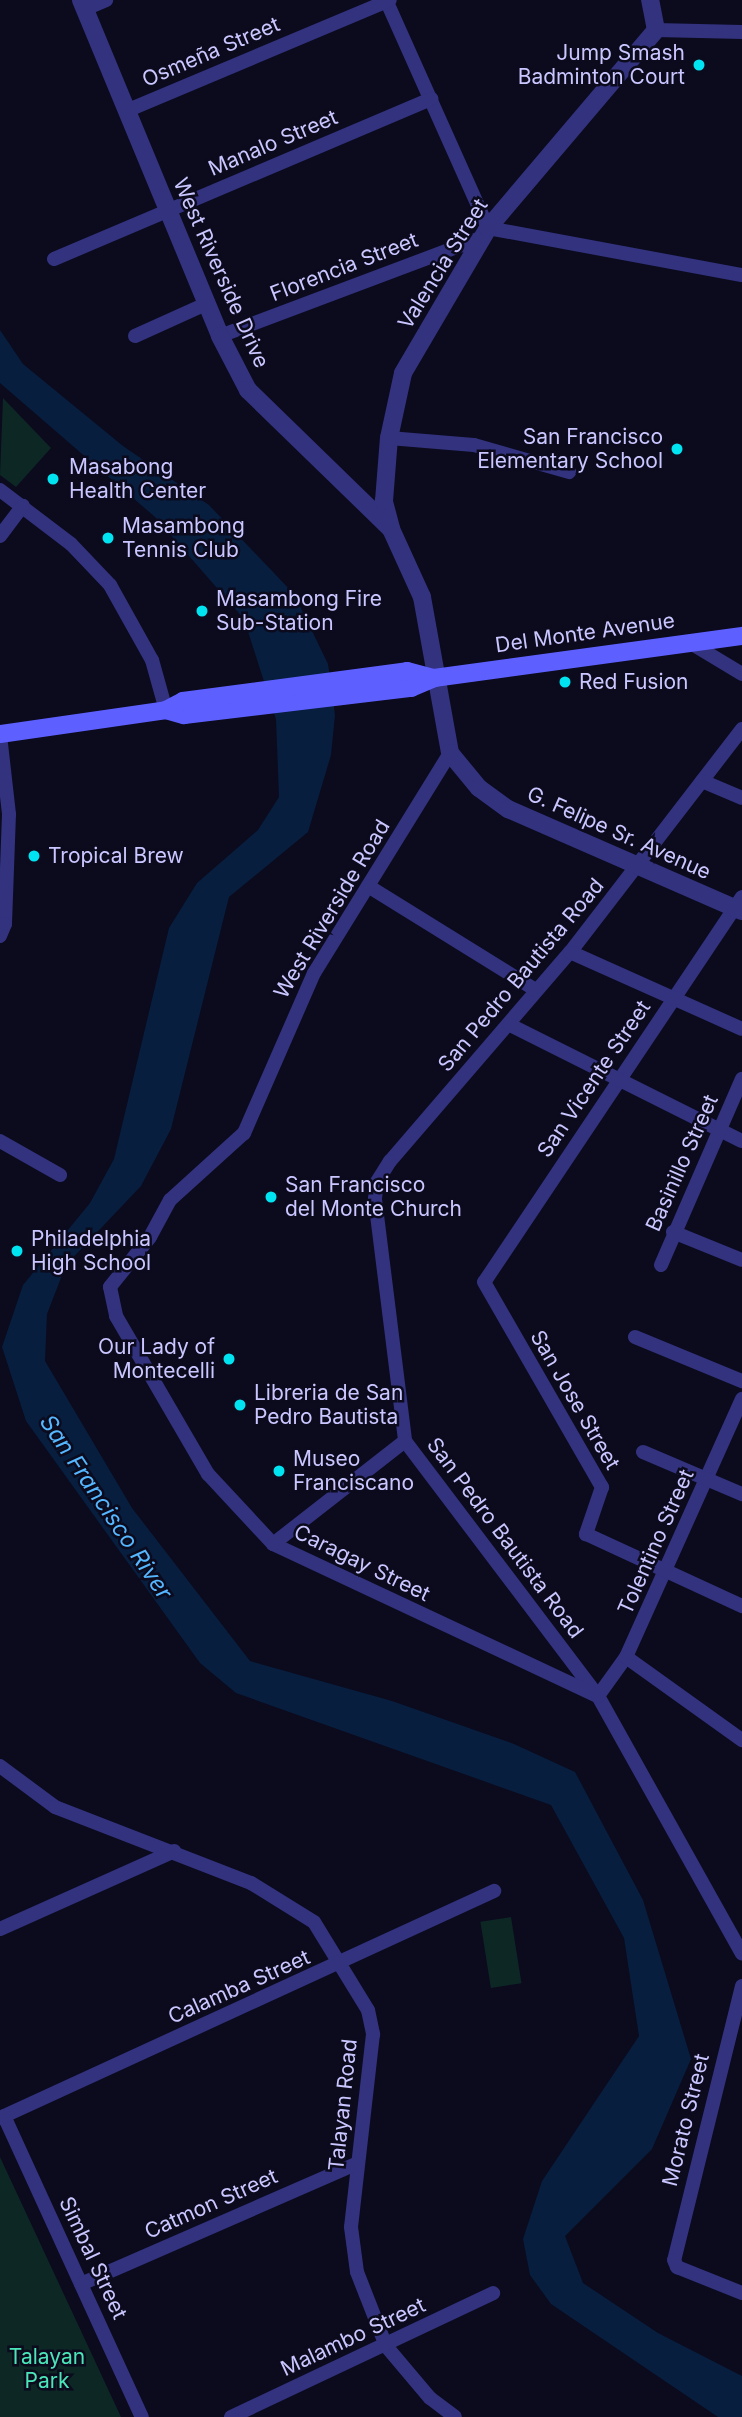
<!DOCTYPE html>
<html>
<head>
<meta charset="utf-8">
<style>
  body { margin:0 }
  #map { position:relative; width:742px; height:2417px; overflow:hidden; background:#0c0a1d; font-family:Inter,sans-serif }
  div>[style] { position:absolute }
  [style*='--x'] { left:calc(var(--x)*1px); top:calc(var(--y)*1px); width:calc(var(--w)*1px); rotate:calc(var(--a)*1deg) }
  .green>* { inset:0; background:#0d2725; transform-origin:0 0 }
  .water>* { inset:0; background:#071e3e }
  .minor>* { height:14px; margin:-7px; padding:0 7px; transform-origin:7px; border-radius:7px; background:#32327f }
  .tertiary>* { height:18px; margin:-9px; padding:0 9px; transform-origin:9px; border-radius:9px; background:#32327f }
  .secondary>* { height:18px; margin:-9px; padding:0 9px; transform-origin:9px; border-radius:9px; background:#5d60ff }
  .dots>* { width:19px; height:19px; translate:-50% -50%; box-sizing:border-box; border:4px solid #0c0a1d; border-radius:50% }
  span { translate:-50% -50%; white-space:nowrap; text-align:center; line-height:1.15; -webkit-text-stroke:5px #0c0a1d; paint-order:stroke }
  .street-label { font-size:21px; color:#cac6ff }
  .poi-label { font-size:21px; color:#cac6ff }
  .right { translate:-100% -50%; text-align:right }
  .left { translate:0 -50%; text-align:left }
  .park-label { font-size:21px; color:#4be6b8 }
  .water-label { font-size:23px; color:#54b7ff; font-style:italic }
</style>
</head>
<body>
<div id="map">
  <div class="green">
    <div style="clip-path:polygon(3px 398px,51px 448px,16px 487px,0 475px)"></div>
    <div style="left:511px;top:1917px;width:67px;height:31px;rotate:81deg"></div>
    <div style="clip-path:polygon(0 2157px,121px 2417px,0 2417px)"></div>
  </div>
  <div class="water">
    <div style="clip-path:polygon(0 330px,23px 364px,123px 446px,209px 505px,294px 594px,328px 664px,335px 715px,331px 755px,308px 832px,229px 897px,171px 1129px,141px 1186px,66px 1265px,47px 1314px,45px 1361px,132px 1508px,250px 1661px,392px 1701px,514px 1744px,575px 1772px,643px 1900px,691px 2059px,652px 2149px,565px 2236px,583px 2283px,658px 2333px,742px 2376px,742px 2417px,718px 2417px,551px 2304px,530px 2275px,523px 2239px,542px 2181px,639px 2036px,624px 1938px,551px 1805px,236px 1693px,200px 1663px,26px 1421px,2px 1347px,23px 1285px,90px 1203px,114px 1159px,169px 928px,197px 883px,258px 830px,279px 797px,276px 719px,244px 619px,155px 517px,0 383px)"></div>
  </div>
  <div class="minor">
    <div style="--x:386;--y:0;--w:250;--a:65.9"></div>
    <div style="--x:488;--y:228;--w:258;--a:10.5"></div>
    <div style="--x:85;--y:9;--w:23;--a:-23"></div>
    <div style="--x:656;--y:30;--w:86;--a:1.3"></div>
    <div style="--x:126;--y:111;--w:286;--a:-22.8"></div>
    <div style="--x:54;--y:259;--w:410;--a:-23"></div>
    <div style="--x:135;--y:336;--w:78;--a:-24.3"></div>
    <div style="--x:220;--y:336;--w:281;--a:-20.6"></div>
    <div style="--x:389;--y:438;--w:85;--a:4.7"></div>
    <div style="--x:474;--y:445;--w:99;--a:15.9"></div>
    <div style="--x:0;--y:490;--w:89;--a:37.3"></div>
    <div style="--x:71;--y:544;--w:57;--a:46.4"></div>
    <div style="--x:110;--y:585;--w:86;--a:60.8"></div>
    <div style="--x:152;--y:660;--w:52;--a:74.4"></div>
    <div style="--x:0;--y:536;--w:38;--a:-53"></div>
    <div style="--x:689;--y:642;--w:62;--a:31.1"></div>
    <div style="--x:742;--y:729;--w:282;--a:127.6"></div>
    <div style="--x:570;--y:952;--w:276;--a:130.7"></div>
    <div style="--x:390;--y:1161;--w:25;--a:122"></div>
    <div style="--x:377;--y:1182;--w:17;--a:97"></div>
    <div style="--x:375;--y:1199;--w:244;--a:82.9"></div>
    <div style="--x:405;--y:1441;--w:320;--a:52.9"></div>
    <div style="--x:598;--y:1696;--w:295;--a:60.8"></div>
    <div style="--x:0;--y:735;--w:80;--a:83.5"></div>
    <div style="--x:9;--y:814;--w:110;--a:92.1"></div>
    <div style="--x:5;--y:924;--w:13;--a:113"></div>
    <div style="--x:450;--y:753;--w:259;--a:121.7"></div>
    <div style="--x:314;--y:973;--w:175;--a:113.6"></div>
    <div style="--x:244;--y:1133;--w:100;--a:137.8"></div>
    <div style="--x:170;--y:1200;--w:42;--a:118.4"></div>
    <div style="--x:150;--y:1237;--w:64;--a:128.7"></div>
    <div style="--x:110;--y:1287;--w:30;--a:78"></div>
    <div style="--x:116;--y:1316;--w:183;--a:59.8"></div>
    <div style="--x:208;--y:1474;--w:96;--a:47.1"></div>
    <div style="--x:273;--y:1544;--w:359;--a:25.1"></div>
    <div style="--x:598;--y:1696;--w:48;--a:-54.3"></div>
    <div style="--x:626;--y:1657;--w:283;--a:-65.8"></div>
    <div style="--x:702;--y:781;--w:43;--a:23"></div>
    <div style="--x:368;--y:886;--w:198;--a:31.8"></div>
    <div style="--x:742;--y:897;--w:463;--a:123.8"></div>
    <div style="--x:484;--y:1282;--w:237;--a:60.1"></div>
    <div style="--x:602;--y:1487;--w:50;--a:108.8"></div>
    <div style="--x:586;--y:1534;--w:172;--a:24.8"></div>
    <div style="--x:570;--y:952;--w:188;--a:24.1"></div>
    <div style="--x:510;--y:1025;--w:259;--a:26.6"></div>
    <div style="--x:0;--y:1141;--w:69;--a:29.5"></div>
    <div style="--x:673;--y:1232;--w:74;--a:22.1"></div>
    <div style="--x:661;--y:1265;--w:203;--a:-66.5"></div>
    <div style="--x:635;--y:1337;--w:116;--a:22.4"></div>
    <div style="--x:643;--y:1452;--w:108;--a:23"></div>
    <div style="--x:273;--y:1544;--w:167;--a:-38"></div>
    <div style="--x:626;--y:1657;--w:143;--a:35.6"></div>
    <div style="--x:0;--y:1766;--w:69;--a:36.7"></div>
    <div style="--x:55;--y:1807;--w:210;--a:21.2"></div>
    <div style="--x:251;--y:1883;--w:74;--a:31.8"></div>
    <div style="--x:314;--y:1922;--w:103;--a:58.5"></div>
    <div style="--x:368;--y:2010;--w:25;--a:78"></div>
    <div style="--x:373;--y:2034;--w:194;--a:96.5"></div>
    <div style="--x:351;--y:2227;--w:45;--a:82.4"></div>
    <div style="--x:357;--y:2272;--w:79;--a:68.6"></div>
    <div style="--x:386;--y:2346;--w:68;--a:49.8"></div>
    <div style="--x:430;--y:2398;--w:31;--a:37"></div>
    <div style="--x:0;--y:1929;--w:191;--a:-24.1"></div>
    <div style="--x:742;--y:1986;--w:282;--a:103.9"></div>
    <div style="--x:674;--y:2260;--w:8;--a:67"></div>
    <div style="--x:677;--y:2267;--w:70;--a:21.8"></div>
    <div style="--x:4;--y:2116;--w:331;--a:65.4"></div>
    <div style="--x:0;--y:2118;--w:544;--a:-24.68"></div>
    <div style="--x:81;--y:2284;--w:302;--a:-23.6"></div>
    <div style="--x:231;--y:2417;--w:290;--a:-25.3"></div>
  </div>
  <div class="tertiary">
    <div style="--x:81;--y:0;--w:364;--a:67.5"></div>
    <div style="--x:220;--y:336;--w:61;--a:62.6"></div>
    <div style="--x:248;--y:390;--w:199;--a:44.2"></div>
    <div style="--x:391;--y:529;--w:75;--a:65.5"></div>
    <div style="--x:422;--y:597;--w:158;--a:79.8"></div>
    <div style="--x:450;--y:753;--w:45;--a:50.4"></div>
    <div style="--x:479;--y:788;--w:36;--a:36"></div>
    <div style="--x:508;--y:809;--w:255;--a:23.6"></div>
    <div style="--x:391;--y:528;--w:28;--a:-105"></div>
    <div style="--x:384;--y:501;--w:63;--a:-85.5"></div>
    <div style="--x:389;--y:438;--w:66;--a:-77.8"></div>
    <div style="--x:403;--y:373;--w:168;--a:-59.6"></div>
    <div style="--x:488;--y:228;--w:260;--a:-49.7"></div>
    <div style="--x:656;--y:30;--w:31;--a:-101"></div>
  </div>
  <div class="secondary">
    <div style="--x:166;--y:710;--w:19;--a:16"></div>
    <div style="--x:184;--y:715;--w:229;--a:-6.8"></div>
    <div style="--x:411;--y:688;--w:25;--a:-23"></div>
    <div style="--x:434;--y:678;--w:311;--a:-7.8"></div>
    <div style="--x:0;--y:734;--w:168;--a:-8.2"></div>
    <div style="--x:166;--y:710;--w:19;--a:-28"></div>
    <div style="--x:183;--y:701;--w:226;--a:-7.6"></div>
    <div style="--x:407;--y:671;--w:28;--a:15"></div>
  </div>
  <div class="dots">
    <div style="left:699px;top:65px;background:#00e3f1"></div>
    <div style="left:677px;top:449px;background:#00e3f1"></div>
    <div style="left:53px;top:479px;background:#00e3f1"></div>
    <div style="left:108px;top:538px;background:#00e3f1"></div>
    <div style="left:202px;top:611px;background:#00e3f1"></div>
    <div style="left:565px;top:682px;background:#00e3f1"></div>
    <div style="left:34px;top:856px;background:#00e3f1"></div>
    <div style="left:271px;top:1197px;background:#00e3f1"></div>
    <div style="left:17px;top:1251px;background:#00e3f1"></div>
    <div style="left:229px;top:1359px;background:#00e3f1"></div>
    <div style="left:240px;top:1405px;background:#00e3f1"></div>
    <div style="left:279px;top:1471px;background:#00e3f1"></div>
  </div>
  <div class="street-label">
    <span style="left:211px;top:52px;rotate:-23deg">Osmeña Street</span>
    <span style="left:273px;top:143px;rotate:-23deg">Manalo Street</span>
    <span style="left:443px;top:264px;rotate:-58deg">Valencia Street</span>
    <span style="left:344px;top:267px;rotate:-21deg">Florencia Street</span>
    <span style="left:221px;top:273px;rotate:66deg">West Riverside Drive</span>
    <span style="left:585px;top:633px;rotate:-8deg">Del Monte Avenue</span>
    <span style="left:619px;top:833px;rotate:24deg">G. Felipe Sr. Avenue</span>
    <span style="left:332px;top:909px;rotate:-59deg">West Riverside Road</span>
    <span style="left:521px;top:975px;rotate:-50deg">San Pedro Bautista Road</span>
    <span style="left:594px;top:1079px;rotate:-56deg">San Vicente Street</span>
    <span style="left:682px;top:1163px;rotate:-66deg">Basinillo Street</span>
    <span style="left:575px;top:1400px;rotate:60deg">San Jose Street</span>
    <span style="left:505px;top:1538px;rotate:53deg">San Pedro Bautista Road</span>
    <span style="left:656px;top:1542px;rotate:-66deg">Tolentino Street</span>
    <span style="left:362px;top:1563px;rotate:26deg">Caragay Street</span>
    <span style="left:239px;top:1987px;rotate:-24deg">Calamba Street</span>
    <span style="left:343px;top:2105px;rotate:-84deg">Talayan Road</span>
    <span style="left:686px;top:2120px;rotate:-76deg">Morato Street</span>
    <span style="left:211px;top:2204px;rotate:-24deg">Catmon Street</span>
    <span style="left:93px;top:2258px;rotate:65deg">Simbal Street</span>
    <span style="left:353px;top:2337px;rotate:-25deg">Malambo Street</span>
  </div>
  <div class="poi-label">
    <span class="right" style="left:685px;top:65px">Jump Smash<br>Badminton Court</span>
    <span class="right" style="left:663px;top:449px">San Francisco<br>Elementary School</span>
    <span class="left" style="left:69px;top:479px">Masabong<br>Health Center</span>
    <span class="left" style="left:122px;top:538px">Masambong<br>Tennis Club</span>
    <span class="left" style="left:216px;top:611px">Masambong Fire<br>Sub-Station</span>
    <span class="left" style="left:579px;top:682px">Red Fusion</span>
    <span class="left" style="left:48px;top:856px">Tropical Brew</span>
    <span class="left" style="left:285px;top:1197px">San Francisco<br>del Monte Church</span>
    <span class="left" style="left:31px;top:1251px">Philadelphia<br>High School</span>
    <span class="right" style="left:215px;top:1359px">Our Lady of<br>Montecelli</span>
    <span class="left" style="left:254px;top:1405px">Libreria de San<br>Pedro Bautista</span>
    <span class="left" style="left:293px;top:1471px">Museo<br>Franciscano</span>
  </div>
  <div class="park-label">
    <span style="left:47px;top:2369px">Talayan<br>Park</span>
  </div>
  <div class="water-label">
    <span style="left:106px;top:1507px;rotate:56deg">San Francisco River</span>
  </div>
</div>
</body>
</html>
